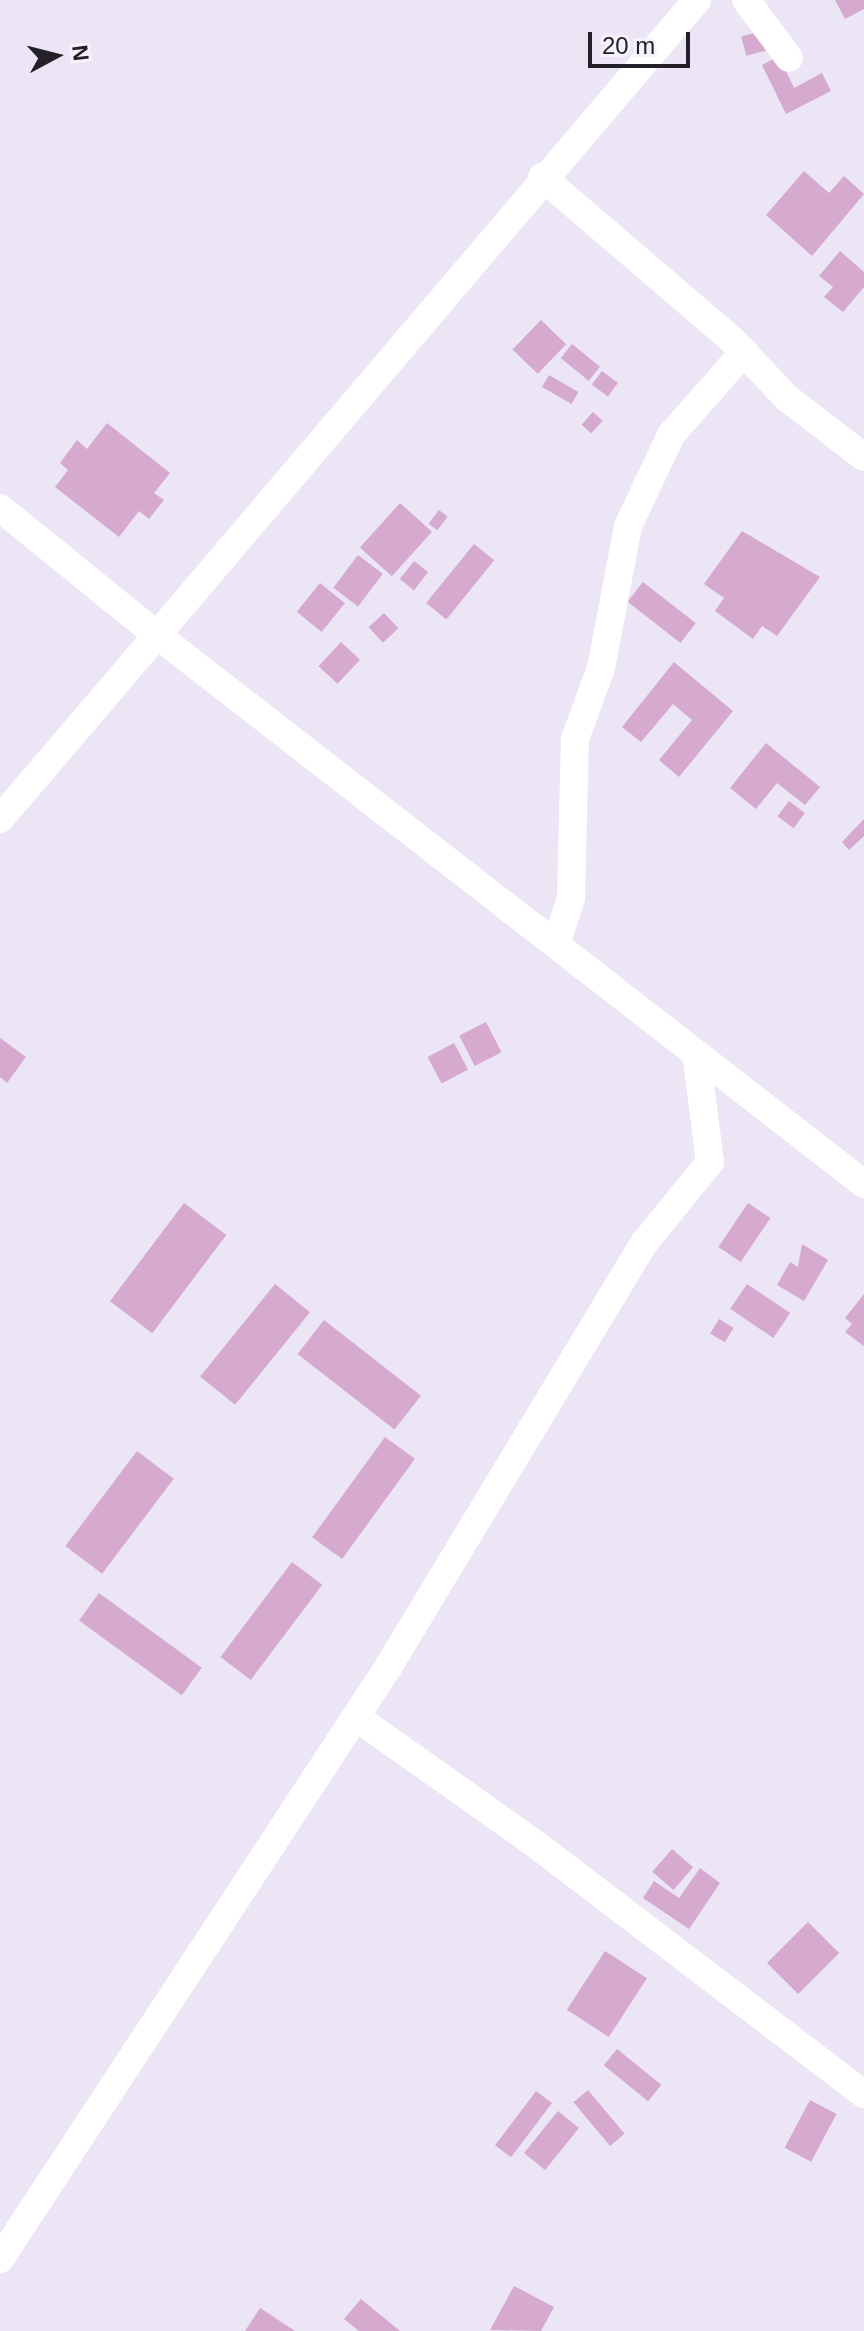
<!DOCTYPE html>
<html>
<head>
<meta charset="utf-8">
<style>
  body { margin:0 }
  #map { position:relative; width:864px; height:2331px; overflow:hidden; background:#ebe5f5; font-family:Helvetica,sans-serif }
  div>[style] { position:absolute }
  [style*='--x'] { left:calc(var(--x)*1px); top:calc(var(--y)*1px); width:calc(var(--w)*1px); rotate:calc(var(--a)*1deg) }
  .building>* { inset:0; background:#d6a9cf; transform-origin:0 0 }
  .street>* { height:28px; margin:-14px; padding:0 14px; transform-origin:14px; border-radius:14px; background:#fff }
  span { translate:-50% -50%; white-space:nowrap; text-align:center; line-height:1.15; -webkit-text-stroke:6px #f7f3fd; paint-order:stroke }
  .north { position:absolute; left:16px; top:16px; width:80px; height:80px; -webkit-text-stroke:6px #f7f3fd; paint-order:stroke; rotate:83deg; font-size:22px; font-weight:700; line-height:32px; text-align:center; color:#232127 }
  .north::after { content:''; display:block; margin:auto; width:28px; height:36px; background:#232127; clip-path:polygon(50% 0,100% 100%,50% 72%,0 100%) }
  .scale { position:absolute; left:588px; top:32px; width:102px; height:36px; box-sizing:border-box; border:4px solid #232127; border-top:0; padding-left:10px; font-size:24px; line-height:28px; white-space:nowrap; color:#232127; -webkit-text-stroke:6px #f7f3fd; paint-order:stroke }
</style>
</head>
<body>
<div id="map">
  <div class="building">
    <div style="clip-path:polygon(835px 0,864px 0,864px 9px,845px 19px)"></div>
    <div style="left:773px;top:28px;width:20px;height:33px;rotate:75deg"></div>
    <div style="clip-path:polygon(779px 56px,794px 88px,822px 73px,831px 91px,786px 114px,762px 65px)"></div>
    <div style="clip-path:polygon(804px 171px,829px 193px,844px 176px,864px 194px,812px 256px,766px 215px)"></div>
    <div style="clip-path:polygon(840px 251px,864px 272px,864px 287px,843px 312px,824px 297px,833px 287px,819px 276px)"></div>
    <div style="left:541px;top:320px;width:35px;height:41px;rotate:44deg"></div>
    <div style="left:572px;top:344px;width:36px;height:18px;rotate:39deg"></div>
    <div style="left:602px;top:371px;width:20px;height:17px;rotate:37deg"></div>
    <div style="left:549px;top:375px;width:34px;height:14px;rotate:30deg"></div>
    <div style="left:593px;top:412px;width:13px;height:17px;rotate:42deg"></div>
    <div style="clip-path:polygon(107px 423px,170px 473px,154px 493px,164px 500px,149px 519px,139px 511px,119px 537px,55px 487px,68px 470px,60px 463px,77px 440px,87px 449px)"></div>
    <div style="left:400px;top:503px;width:43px;height:60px;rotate:42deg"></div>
    <div style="left:439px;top:510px;width:11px;height:17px;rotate:38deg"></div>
    <div style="clip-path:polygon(742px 531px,820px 577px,777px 636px,762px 626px,753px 639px,715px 611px,724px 598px,704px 584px)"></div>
    <div style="left:474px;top:544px;width:26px;height:76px;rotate:39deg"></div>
    <div style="left:358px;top:555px;width:31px;height:41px;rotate:37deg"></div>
    <div style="left:414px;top:561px;width:18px;height:23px;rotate:38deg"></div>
    <div style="left:643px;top:582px;width:67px;height:25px;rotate:38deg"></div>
    <div style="left:320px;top:583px;width:32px;height:37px;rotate:39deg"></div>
    <div style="left:384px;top:613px;width:21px;height:21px;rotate:47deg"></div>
    <div style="left:341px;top:642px;width:26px;height:33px;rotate:43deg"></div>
    <div style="clip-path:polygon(674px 662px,733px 711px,679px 777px,659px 760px,692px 720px,673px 704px,641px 742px,622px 727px)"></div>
    <div style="clip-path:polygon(766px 743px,820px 787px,805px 805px,777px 783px,756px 809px,730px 788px)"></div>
    <div style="left:789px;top:801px;width:20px;height:19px;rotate:37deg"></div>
    <div style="clip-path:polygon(864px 819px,864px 836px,849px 850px,842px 842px)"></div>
    <div style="left:486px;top:1022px;width:34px;height:30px;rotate:63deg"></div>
    <div style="clip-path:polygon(0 1038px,26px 1057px,7px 1083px,0 1077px)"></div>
    <div style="left:454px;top:1043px;width:30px;height:30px;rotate:62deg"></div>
    <div style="left:184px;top:1203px;width:53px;height:123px;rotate:37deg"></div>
    <div style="left:748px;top:1203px;width:27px;height:53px;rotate:34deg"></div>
    <div style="clip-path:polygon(802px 1244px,828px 1260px,804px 1301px,777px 1285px,790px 1262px,798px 1267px)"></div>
    <div style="left:275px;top:1284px;width:45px;height:119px;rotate:39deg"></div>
    <div style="left:747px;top:1284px;width:52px;height:30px;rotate:34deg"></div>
    <div style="clip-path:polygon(864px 1294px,864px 1346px,845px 1332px,852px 1324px,845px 1318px)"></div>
    <div style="left:719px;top:1319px;width:17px;height:17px;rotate:31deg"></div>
    <div style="left:324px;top:1320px;width:123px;height:43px;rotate:38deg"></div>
    <div style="left:385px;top:1437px;width:37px;height:124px;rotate:36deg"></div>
    <div style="left:137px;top:1451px;width:46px;height:119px;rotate:37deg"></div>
    <div style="left:292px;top:1562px;width:38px;height:119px;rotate:37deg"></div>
    <div style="left:99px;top:1593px;width:127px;height:34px;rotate:36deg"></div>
    <div style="left:672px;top:1849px;width:28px;height:30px;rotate:41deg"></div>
    <div style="clip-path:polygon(700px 1868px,720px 1883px,689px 1929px,643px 1898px,654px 1881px,679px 1898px)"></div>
    <div style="left:808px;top:1922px;width:44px;height:58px;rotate:45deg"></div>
    <div style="left:605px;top:1951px;width:50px;height:70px;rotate:33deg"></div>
    <div style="left:617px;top:2049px;width:57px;height:21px;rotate:39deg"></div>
    <div style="left:588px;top:2090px;width:57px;height:19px;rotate:50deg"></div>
    <div style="left:536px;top:2091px;width:20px;height:68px;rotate:37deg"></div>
    <div style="left:810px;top:2100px;width:30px;height:54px;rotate:28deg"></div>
    <div style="left:558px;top:2111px;width:27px;height:54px;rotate:39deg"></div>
    <div style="clip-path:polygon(514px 2286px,554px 2307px,541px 2331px,490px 2330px)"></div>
    <div style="clip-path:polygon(361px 2299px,400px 2331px,359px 2331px,344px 2319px)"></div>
    <div style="clip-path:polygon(260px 2308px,295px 2331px,245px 2331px)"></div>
  </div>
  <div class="street">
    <div style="--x:746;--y:0;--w:72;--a:53.4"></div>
    <div style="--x:542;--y:177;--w:250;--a:40.6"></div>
    <div style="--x:732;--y:340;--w:80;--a:46.5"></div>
    <div style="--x:787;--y:398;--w:97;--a:37.5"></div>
    <div style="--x:0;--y:508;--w:202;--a:39"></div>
    <div style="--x:157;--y:635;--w:834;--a:-49.62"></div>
    <div style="--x:0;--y:819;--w:242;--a:-49.5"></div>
    <div style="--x:157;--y:635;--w:895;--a:37.83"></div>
    <div style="--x:556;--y:944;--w:48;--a:-71.9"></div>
    <div style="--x:571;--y:898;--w:159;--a:-88.6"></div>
    <div style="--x:575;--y:739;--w:76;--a:-69.9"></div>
    <div style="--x:601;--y:668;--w:145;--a:-79.2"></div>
    <div style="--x:628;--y:526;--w:101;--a:-64.7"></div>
    <div style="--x:671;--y:435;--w:111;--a:-48.7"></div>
    <div style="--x:356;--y:1717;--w:223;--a:35.3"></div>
    <div style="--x:538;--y:1846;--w:410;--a:37.3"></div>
    <div style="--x:0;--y:2259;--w:706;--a:-56.74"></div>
    <div style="--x:387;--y:1669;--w:499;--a:-58.9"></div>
    <div style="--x:645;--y:1242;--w:103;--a:-50.9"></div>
    <div style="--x:710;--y:1162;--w:103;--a:-97.3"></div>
  </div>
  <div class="north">N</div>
  <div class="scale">20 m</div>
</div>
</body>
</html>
